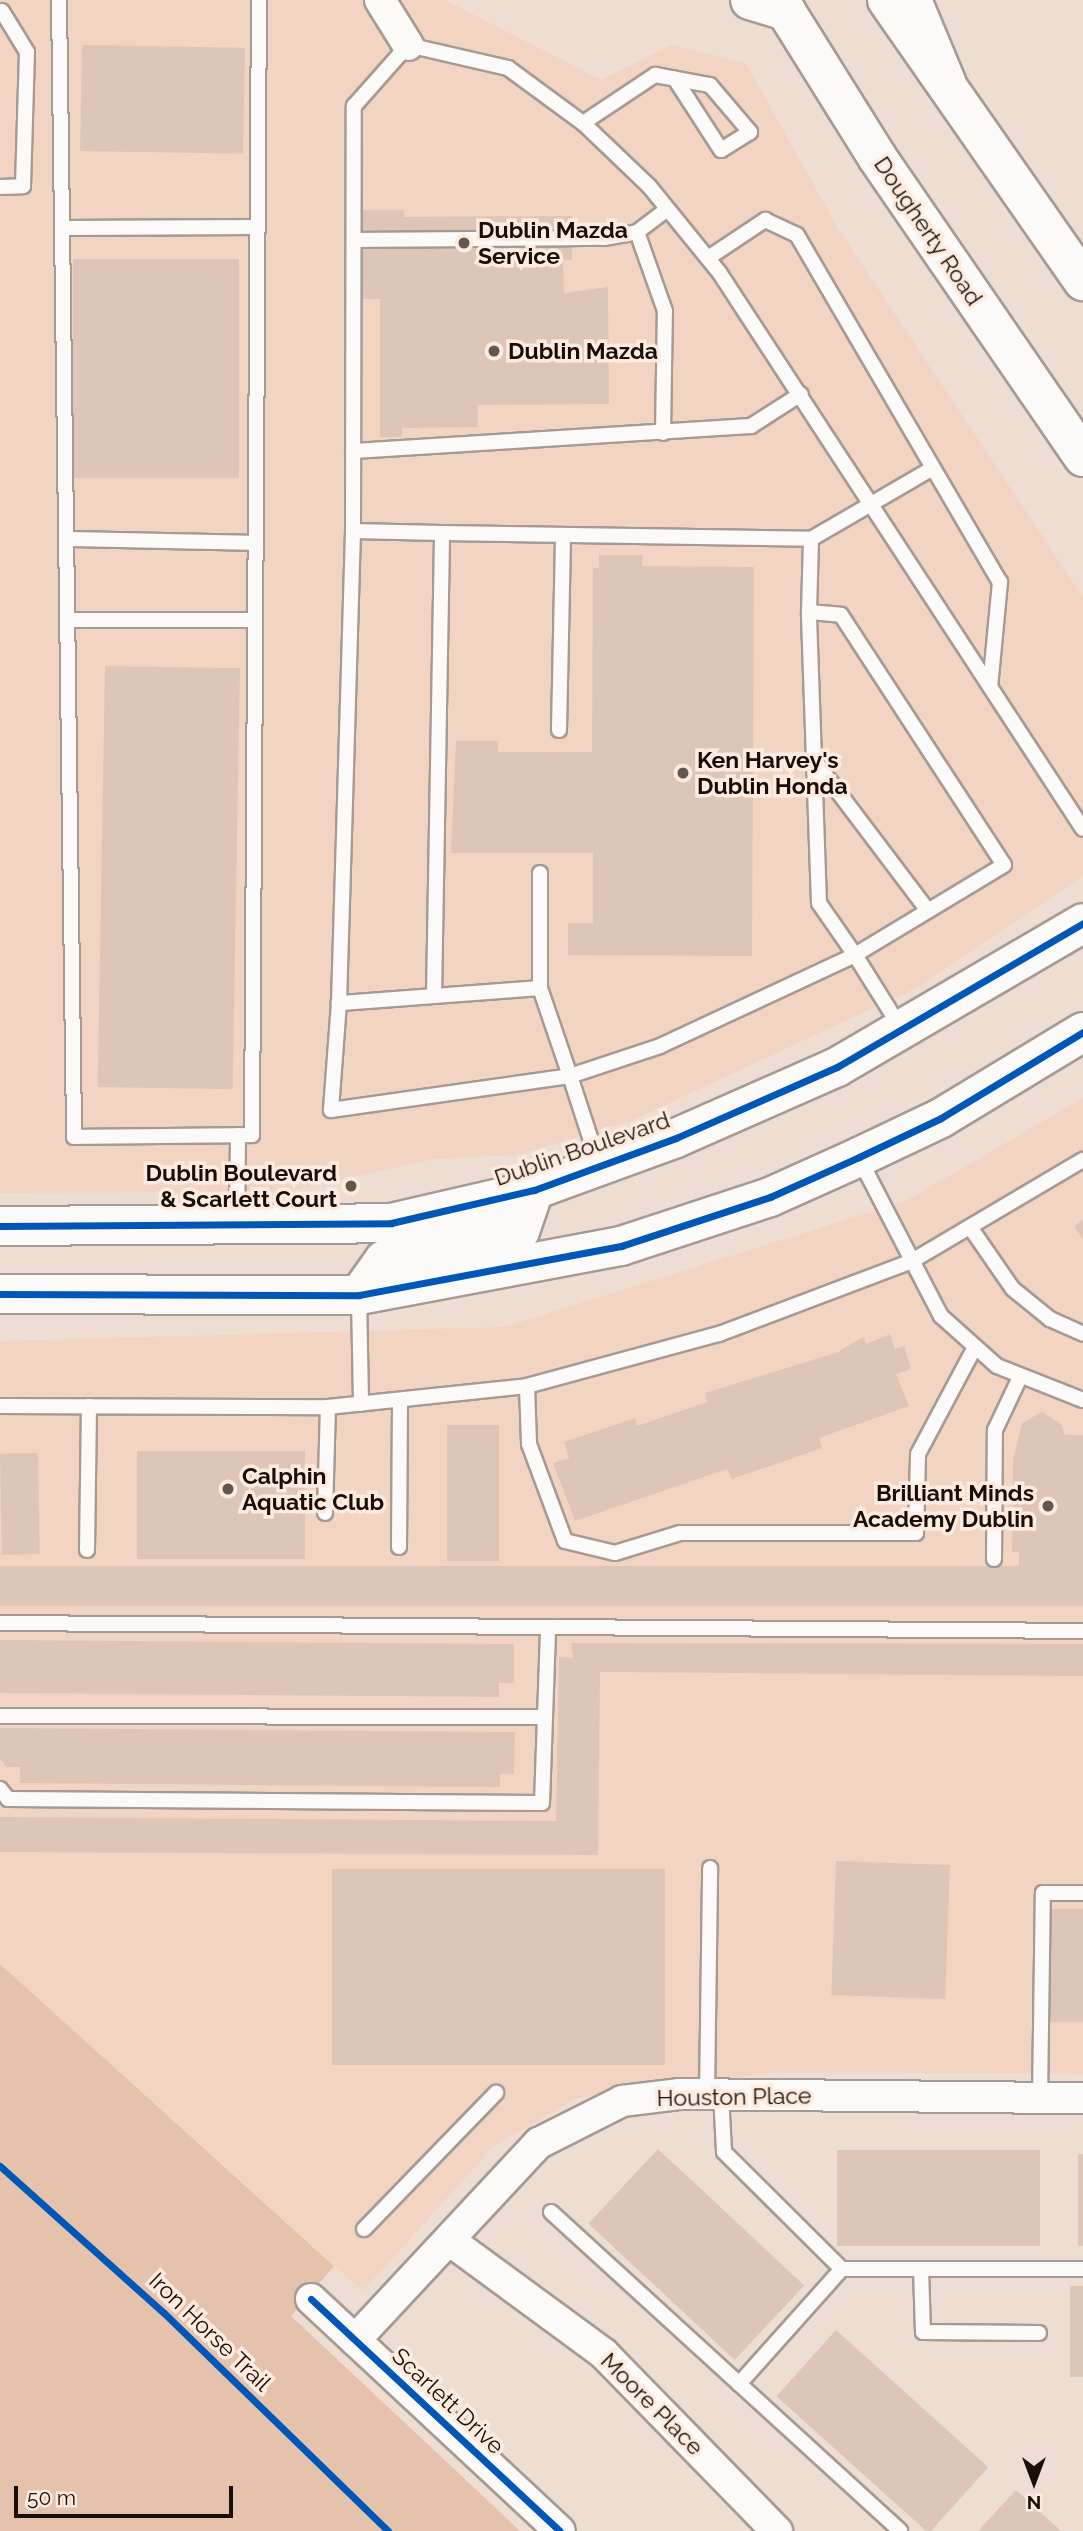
<!DOCTYPE html>
<html>
<head>
<meta charset="utf-8">
<style>
  body { margin:0 }
  #map { position:relative; width:1083px; height:2531px; overflow:hidden; background:#eeddd2; font-family:Raleway,sans-serif }
  div>[style] { position:absolute }
  [style*='--x'] { left:calc(var(--x)*1px); top:calc(var(--y)*1px); width:calc(var(--w)*1px); rotate:calc(var(--a)*1deg) }
  .built>* { inset:0; background:#f1d5c2 }
  .green>* { inset:0; background:#e4c2ac }
  .building>* { inset:0; background:#ddc6b8; transform-origin:0 0 }
  .roads { filter:drop-shadow(2px 0 #a69a92) drop-shadow(-2px 0 #a69a92) drop-shadow(0 2px #a69a92) drop-shadow(0 -2px #a69a92) }
  .service>* { height:14px; margin:-7px; padding:0 7px; transform-origin:7px; border-radius:7px; background:#fcfaf8 }
  .minor>* { height:30px; margin:-15px; padding:0 15px; transform-origin:15px; border-radius:15px; background:#fcfaf8 }
  .secondary>* { height:38px; margin:-19px; padding:0 19px; transform-origin:19px; border-radius:19px; background:#fcfaf8 }
  .primary>* { height:38px; margin:-19px; padding:0 19px; transform-origin:19px; border-radius:19px; background:#fcfaf8 }
  .motorway>* { height:38px; margin:-19px; padding:0 19px; transform-origin:19px; border-radius:19px; background:#fcfaf8 }
  .cycleway>* { height:7px; margin:-3.5px; padding:0 3.5px; transform-origin:3.5px; border-radius:3.5px; background:#0057b8 }
  .dots>* { width:19px; height:19px; translate:-50% -50%; box-sizing:border-box; border:4px solid #feebdf; border-radius:50% }
  span { translate:-50% -50%; white-space:nowrap; text-align:center; line-height:1.15; -webkit-text-stroke:7px #feebdf; paint-order:stroke }
  .poi-label { font-size:23px; color:#180e07; font-weight:700 }
  .left { translate:0 -50%; text-align:left }
  .right { translate:-100% -50%; text-align:right }
  .street-label { font-size:23px; color:#180e07 }
  .north { position:absolute; left:999px; top:2447px; width:70px; height:70px; -webkit-text-stroke:5px #feebdf; paint-order:stroke; rotate:180deg; font-size:19px; font-weight:700; line-height:28px; text-align:center; color:#180e07 }
  .north::after { content:''; display:block; margin:auto; width:24px; height:32px; background:#180e07; clip-path:polygon(50% 0,100% 100%,50% 72%,0 100%) }
  .scale { position:absolute; left:14px; top:2486px; width:219px; height:32px; box-sizing:border-box; border:4px solid #180e07; border-top:0; padding-left:9px; font-size:21px; line-height:24px; white-space:nowrap; color:#180e07; -webkit-text-stroke:5px #feebdf; paint-order:stroke }
</style>
</head>
<body>
<div id="map">
  <div class="built">
    <div style="clip-path:polygon(0 0,445px 0,601px 80px,672px 45px,746px 63px,839px 230px,1083px 597px,1083px 876px,920px 986px,633px 1120px,517px 1155px,434px 1159px,286px 1192px,0 1193px)"></div>
    <div style="clip-path:polygon(1083px 1098px,1083px 2074px,777px 2072px,577px 2098px,493px 2147px,363px 2291px,0 1964px,0 1341px,504px 1327px,906px 1201px)"></div>
  </div>
  <div class="green">
    <div style="clip-path:polygon(0 1964px,334px 2266px,291px 2316px,520px 2531px,0 2531px)"></div>
  </div>
  <div class="building">
    <div style="left:82px;top:45px;width:163px;height:106px;rotate:1deg"></div>
    <div style="clip-path:polygon(358px 210px,404px 210px,404px 217px,572px 216px,572px 260px,563px 260px,564px 293px,608px 287px,609px 404px,478px 405px,478px 427px,402px 428px,402px 437px,380px 437px,380px 299px,358px 299px)"></div>
    <div style="left:239px;top:259px;width:219px;height:166px;rotate:90deg"></div>
    <div style="clip-path:polygon(599px 555px,643px 555px,642px 566px,754px 567px,752px 956px,568px 955px,568px 923px,593px 923px,593px 853px,451px 853px,456px 741px,498px 741px,498px 752px,592px 752px,593px 568px,599px 568px)"></div>
    <div style="left:105px;top:666px;width:135px;height:421px;rotate:1deg"></div>
    <div style="clip-path:polygon(1083px 1220px,1083px 1240px,1074px 1226px)"></div>
    <div style="clip-path:polygon(890px 1334px,895px 1349px,904px 1346px,911px 1369px,896px 1374px,909px 1406px,819px 1438px,822px 1448px,732px 1479px,727px 1469px,575px 1521px,553px 1463px,569px 1458px,564px 1442px,635px 1418px,637px 1426px,707px 1402px,705px 1393px,838px 1352px,863px 1337px,866px 1344px)"></div>
    <div style="clip-path:polygon(1042px 1412px,1061px 1424px,1065px 1435px,1083px 1435px,1083px 1571px,1019px 1570px,1019px 1552px,1012px 1552px,1013px 1460px,1022px 1423px)"></div>
    <div style="left:447px;top:1425px;width:52px;height:136px"></div>
    <div style="left:137px;top:1451px;width:168px;height:108px"></div>
    <div style="left:38px;top:1453px;width:101px;height:38px;rotate:89deg"></div>
    <div style="left:0;top:1566px;width:1083px;height:40px"></div>
    <div style="clip-path:polygon(0 1640px,514px 1644px,514px 1683px,499px 1683px,499px 1697px,0 1693px)"></div>
    <div style="clip-path:polygon(571px 1643px,1083px 1644px,1083px 1676px,600px 1672px,598px 1855px,0 1852px,0 1817px,556px 1821px,559px 1657px,573px 1658px)"></div>
    <div style="clip-path:polygon(0 1728px,515px 1732px,514px 1774px,500px 1774px,500px 1787px,20px 1783px,20px 1767px,6px 1767px,0 1758px)"></div>
    <div style="left:836px;top:1861px;width:114px;height:134px;rotate:2deg"></div>
    <div style="left:332px;top:1869px;width:333px;height:196px"></div>
    <div style="left:1050px;top:1909px;width:33px;height:113px"></div>
    <div style="left:658px;top:2149px;width:200px;height:102px;rotate:43deg"></div>
    <div style="left:837px;top:2150px;width:203px;height:96px"></div>
    <div style="left:1078px;top:2154px;width:5px;height:92px"></div>
    <div style="left:1070px;top:2286px;width:13px;height:91px"></div>
    <div style="left:836px;top:2330px;width:205px;height:89px;rotate:42deg"></div>
    <div style="clip-path:polygon(1016px 2490px,1061px 2531px,978px 2531px)"></div>
  </div>
  <div class="roads">
    <div class="service">
      <div style="--x:59;--y:0;--w:1137;--a:89.24"></div>
      <div style="--x:74;--y:1137;--w:178;--a:-0.6"></div>
      <div style="--x:252;--y:1135;--w:1135;--a:-89.65"></div>
      <div style="--x:583;--y:123;--w:87;--a:-33.7"></div>
      <div style="--x:655;--y:75;--w:56;--a:10.3"></div>
      <div style="--x:710;--y:85;--w:62;--a:49.6"></div>
      <div style="--x:750;--y:132;--w:34;--a:148"></div>
      <div style="--x:721;--y:150;--w:85;--a:-122.9"></div>
      <div style="--x:0;--y:187;--w:23;--a:-2"></div>
      <div style="--x:23;--y:186;--w:134;--a:-88.3"></div>
      <div style="--x:27;--y:52;--w:48;--a:-121.4"></div>
      <div style="--x:62;--y:228;--w:195;--a:-0.3"></div>
      <div style="--x:354;--y:240;--w:250;--a:-0.5"></div>
      <div style="--x:604;--y:238;--w:34;--a:-10"></div>
      <div style="--x:708;--y:258;--w:69;--a:-33.7"></div>
      <div style="--x:765;--y:220;--w:35;--a:25"></div>
      <div style="--x:797;--y:235;--w:402;--a:59.7"></div>
      <div style="--x:1000;--y:582;--w:105;--a:95.4"></div>
      <div style="--x:663;--y:433;--w:122;--a:-89.1"></div>
      <div style="--x:665;--y:311;--w:84;--a:-109.5"></div>
      <div style="--x:637;--y:232;--w:38;--a:-37"></div>
      <div style="--x:353;--y:451;--w:399;--a:-3.6"></div>
      <div style="--x:751;--y:426;--w:59;--a:-32.6"></div>
      <div style="--x:353;--y:531;--w:425;--a:-89.9"></div>
      <div style="--x:354;--y:106;--w:81;--a:-48.5"></div>
      <div style="--x:408;--y:45;--w:103;--a:13"></div>
      <div style="--x:508;--y:68;--w:93;--a:36.3"></div>
      <div style="--x:583;--y:123;--w:91;--a:43.7"></div>
      <div style="--x:649;--y:186;--w:111;--a:50.9"></div>
      <div style="--x:719;--y:272;--w:665;--a:56.84"></div>
      <div style="--x:66;--y:539;--w:188;--a:1.2"></div>
      <div style="--x:809;--y:612;--w:73;--a:-88.4"></div>
      <div style="--x:68;--y:620;--w:186;--a:0"></div>
      <div style="--x:559;--y:730;--w:195;--a:-88.8"></div>
      <div style="--x:814;--y:760;--w:189;--a:52.9"></div>
      <div style="--x:540;--y:873;--w:115;--a:90"></div>
      <div style="--x:434;--y:996;--w:463;--a:-89"></div>
      <div style="--x:442;--y:533;--w:369;--a:0.9"></div>
      <div style="--x:811;--y:539;--w:141;--a:-30.2"></div>
      <div style="--x:339;--y:1003;--w:472;--a:-88.3"></div>
      <div style="--x:353;--y:531;--w:89;--a:1.3"></div>
      <div style="--x:859;--y:1158;--w:178;--a:62.6"></div>
      <div style="--x:941;--y:1316;--w:75;--a:41.8"></div>
      <div style="--x:997;--y:1366;--w:92;--a:21.6"></div>
      <div style="--x:599;--y:1165;--w:94;--a:-108"></div>
      <div style="--x:570;--y:1076;--w:93;--a:-108.8"></div>
      <div style="--x:540;--y:988;--w:202;--a:175.7"></div>
      <div style="--x:339;--y:1003;--w:107;--a:94.3"></div>
      <div style="--x:331;--y:1110;--w:241;--a:-8.1"></div>
      <div style="--x:570;--y:1076;--w:95;--a:-18.4"></div>
      <div style="--x:660;--y:1046;--w:215;--a:-25"></div>
      <div style="--x:855;--y:955;--w:63;--a:-124.7"></div>
      <div style="--x:819;--y:903;--w:291;--a:-92"></div>
      <div style="--x:809;--y:612;--w:32;--a:5"></div>
      <div style="--x:841;--y:615;--w:298;--a:56.9"></div>
      <div style="--x:1004;--y:865;--w:174;--a:148.9"></div>
      <div style="--x:855;--y:955;--w:89;--a:57.9"></div>
      <div style="--x:237;--y:1221;--w:86;--a:-89.3"></div>
      <div style="--x:970;--y:1227;--w:75;--a:55.3"></div>
      <div style="--x:1013;--y:1289;--w:48;--a:39"></div>
      <div style="--x:1050;--y:1319;--w:36;--a:24"></div>
      <div style="--x:359;--y:1297;--w:107;--a:88.9"></div>
      <div style="--x:527;--y:1386;--w:58;--a:88"></div>
      <div style="--x:529;--y:1444;--w:103;--a:69.6"></div>
      <div style="--x:565;--y:1541;--w:51;--a:13.5"></div>
      <div style="--x:615;--y:1553;--w:68;--a:-17.1"></div>
      <div style="--x:680;--y:1533;--w:236;--a:0"></div>
      <div style="--x:916;--y:1533;--w:79;--a:-88.5"></div>
      <div style="--x:918;--y:1454;--w:121;--a:-62"></div>
      <div style="--x:0;--y:1406;--w:328;--a:0.2"></div>
      <div style="--x:328;--y:1407;--w:200;--a:-6"></div>
      <div style="--x:527;--y:1386;--w:199;--a:-15.2"></div>
      <div style="--x:719;--y:1334;--w:206;--a:-20.7"></div>
      <div style="--x:912;--y:1261;--w:199;--a:-30.6"></div>
      <div style="--x:325;--y:1513;--w:106;--a:-88.4"></div>
      <div style="--x:399;--y:1547;--w:147;--a:-89.6"></div>
      <div style="--x:87;--y:1550;--w:144;--a:-89.2"></div>
      <div style="--x:994;--y:1559;--w:129;--a:-89.6"></div>
      <div style="--x:995;--y:1430;--w:59;--a:-64.7"></div>
      <div style="--x:0;--y:1623;--w:1083;--a:0.42"></div>
      <div style="--x:0;--y:1716;--w:545;--a:0.11"></div>
      <div style="--x:0;--y:1789;--w:13;--a:51"></div>
      <div style="--x:8;--y:1799;--w:534;--a:0.43"></div>
      <div style="--x:542;--y:1803;--w:175;--a:-88"></div>
      <div style="--x:707;--y:2094;--w:226;--a:-89.2"></div>
      <div style="--x:721;--y:2094;--w:58;--a:87"></div>
      <div style="--x:724;--y:2152;--w:166;--a:44.8"></div>
      <div style="--x:842;--y:2269;--w:79;--a:0"></div>
      <div style="--x:1040;--y:2098;--w:205;--a:-89.2"></div>
      <div style="--x:1043;--y:1893;--w:40;--a:0"></div>
      <div style="--x:551;--y:2212;--w:473;--a:42.4"></div>
      <div style="--x:364;--y:2229;--w:190;--a:-45.9"></div>
      <div style="--x:1039;--y:2333;--w:116;--a:-179.5"></div>
      <div style="--x:923;--y:2332;--w:63;--a:-91.8"></div>
      <div style="--x:921;--y:2269;--w:162;--a:0"></div>
      <div style="--x:739;--y:2384;--w:154;--a:-48.2"></div>
    </div>
    <div class="minor">
      <div style="--x:380;--y:0;--w:53;--a:58.1"></div>
      <div style="--x:449;--y:2240;--w:192;--a:36.3"></div>
      <div style="--x:604;--y:2354;--w:248;--a:45.7"></div>
      <div style="--x:311;--y:2299;--w:340;--a:43"></div>
      <div style="--x:355;--y:2340;--w:270;--a:-47"></div>
      <div style="--x:539;--y:2143;--w:93;--a:-26.8"></div>
      <div style="--x:622;--y:2101;--w:57;--a:-7"></div>
      <div style="--x:679;--y:2094;--w:404;--a:0.6"></div>
    </div>
    <div class="secondary">
      <div style="--x:779;--y:0;--w:185;--a:58"></div>
      <div style="--x:877;--y:157;--w:364;--a:55.5"></div>
      <div style="--x:887;--y:0;--w:343;--a:55.1"></div>
    </div>
    <div class="primary">
      <div style="--x:0;--y:1226;--w:391;--a:-0.4"></div>
      <div style="--x:391;--y:1223;--w:147;--a:-13"></div>
      <div style="--x:534;--y:1190;--w:151;--a:-20.1"></div>
      <div style="--x:676;--y:1138;--w:176;--a:-23.8"></div>
      <div style="--x:837;--y:1067;--w:285;--a:-30.3"></div>
      <div style="--x:0;--y:1294;--w:359;--a:0.2"></div>
      <div style="--x:359;--y:1295;--w:267;--a:-10.6"></div>
      <div style="--x:621;--y:1246;--w:157;--a:-18.2"></div>
      <div style="--x:770;--y:1197;--w:98;--a:-24.2"></div>
      <div style="--x:859;--y:1157;--w:91;--a:-25.4"></div>
      <div style="--x:941;--y:1118;--w:166;--a:-31.2"></div>
      <div style="--x:359;--y:1295;--w:43;--a:-54.5"></div>
      <div style="--x:384;--y:1260;--w:139;--a:-12"></div>
      <div style="--x:520;--y:1231;--w:43;--a:-71.1"></div>
    </div>
    <div class="motorway">
      <div style="--x:750;--y:0;--w:38;--a:17"></div>
      <div style="--x:912;--y:0;--w:91;--a:67.4"></div>
    </div>
  </div>
  <div class="cycleway">
    <div style="--x:0;--y:1226;--w:391;--a:-0.4"></div>
    <div style="--x:391;--y:1223;--w:147;--a:-13"></div>
    <div style="--x:534;--y:1190;--w:151;--a:-20.1"></div>
    <div style="--x:676;--y:1138;--w:176;--a:-23.8"></div>
    <div style="--x:837;--y:1067;--w:285;--a:-30.3"></div>
    <div style="--x:0;--y:1294;--w:359;--a:0.2"></div>
    <div style="--x:359;--y:1295;--w:267;--a:-10.6"></div>
    <div style="--x:621;--y:1246;--w:157;--a:-18.2"></div>
    <div style="--x:770;--y:1197;--w:98;--a:-24.2"></div>
    <div style="--x:859;--y:1157;--w:91;--a:-25.4"></div>
    <div style="--x:941;--y:1118;--w:166;--a:-31.2"></div>
    <div style="--x:0;--y:2166;--w:220;--a:41.9"></div>
    <div style="--x:164;--y:2313;--w:313;--a:44.2"></div>
    <div style="--x:311;--y:2299;--w:340;--a:43"></div>
  </div>
  <div class="dots">
    <div style="left:464px;top:243px;background:#63564e"></div>
    <div style="left:494px;top:351px;background:#63564e"></div>
    <div style="left:683px;top:773px;background:#63564e"></div>
    <div style="left:351px;top:1186px;background:#63564e"></div>
    <div style="left:228px;top:1489px;background:#63564e"></div>
    <div style="left:1048px;top:1506px;background:#63564e"></div>
  </div>
  <div class="poi-label">
    <span class="left" style="left:478px;top:243px">Dublin Mazda<br>Service</span>
    <span class="left" style="left:508px;top:351px">Dublin Mazda</span>
    <span class="left" style="left:697px;top:773px">Ken Harvey's<br>Dublin Honda</span>
    <span class="right" style="left:337px;top:1186px">Dublin Boulevard<br>&amp; Scarlett Court</span>
    <span class="left" style="left:242px;top:1489px">Calphin<br>Aquatic Club</span>
    <span class="right" style="left:1034px;top:1506px">Brilliant Minds<br>Academy Dublin</span>
  </div>
  <div class="street-label">
    <span style="left:928px;top:231px;rotate:56deg">Dougherty Road</span>
    <span style="left:582px;top:1149px;rotate:-19deg">Dublin Boulevard</span>
    <span style="left:734px;top:2097px;rotate:-1deg">Houston Place</span>
    <span style="left:210px;top:2332px;rotate:44deg">Iron Horse Trail</span>
    <span style="left:448px;top:2401px;rotate:43deg">Scarlett Drive</span>
    <span style="left:652px;top:2404px;rotate:45deg">Moore Place</span>
  </div>
  <div class="north">N</div>
  <div class="scale">50 m</div>
</div>
</body>
</html>
